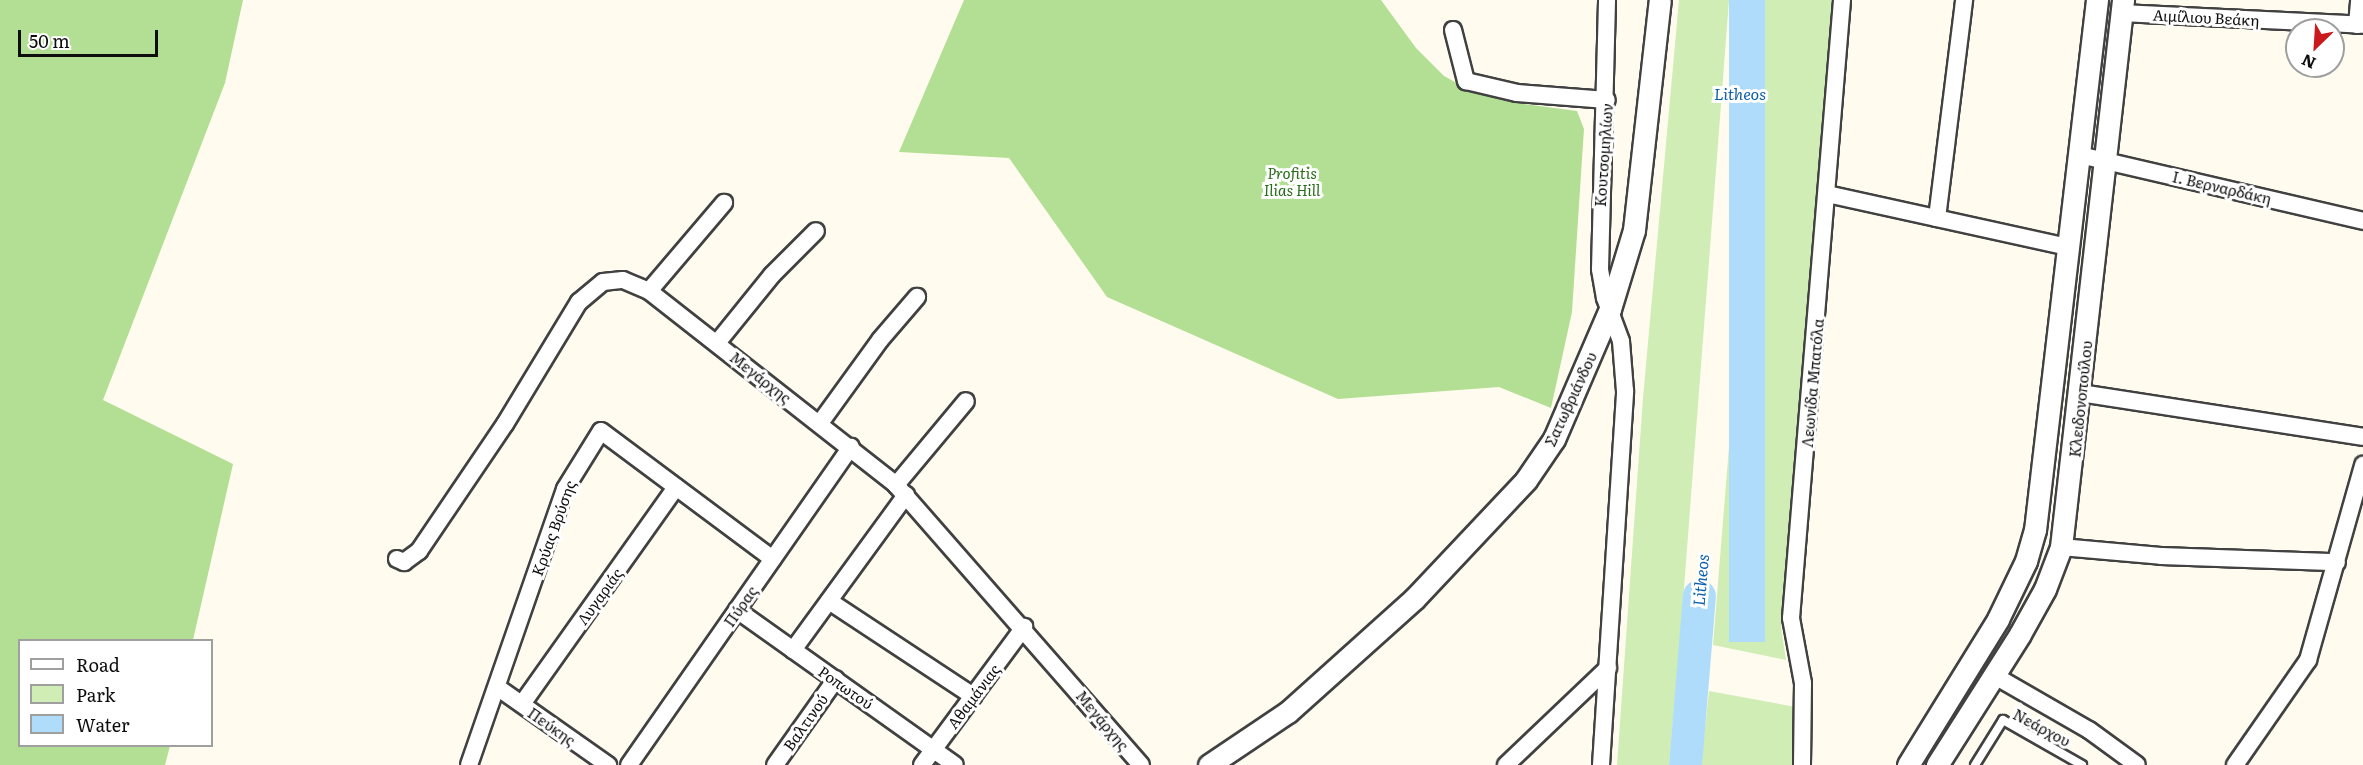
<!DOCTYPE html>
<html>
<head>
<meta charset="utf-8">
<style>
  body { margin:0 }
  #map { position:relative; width:2363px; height:765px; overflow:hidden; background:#fffcef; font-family:Literata,serif }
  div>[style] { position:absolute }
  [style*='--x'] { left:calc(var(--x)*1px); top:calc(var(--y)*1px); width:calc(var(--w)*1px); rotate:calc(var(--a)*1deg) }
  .green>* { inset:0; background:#d0edb5 }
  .forest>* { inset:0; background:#b2df93 }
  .water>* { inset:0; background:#afdcfb; transform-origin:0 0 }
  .river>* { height:33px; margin:-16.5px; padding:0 16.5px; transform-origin:16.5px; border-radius:16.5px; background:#afdcfb }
  .roads { filter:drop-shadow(2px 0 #414141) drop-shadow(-2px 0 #414141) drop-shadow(0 2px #414141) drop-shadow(0 -2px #414141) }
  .service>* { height:8px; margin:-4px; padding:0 4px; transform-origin:4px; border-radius:4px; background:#fff }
  .minor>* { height:16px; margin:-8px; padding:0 8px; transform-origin:8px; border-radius:8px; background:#fff }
  .tertiary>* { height:21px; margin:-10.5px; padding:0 10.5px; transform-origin:10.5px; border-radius:10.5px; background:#fff }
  span { translate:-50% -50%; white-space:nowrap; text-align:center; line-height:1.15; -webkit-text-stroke:6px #fff; paint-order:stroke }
  .street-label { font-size:15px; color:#0e0e0e }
  .park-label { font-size:15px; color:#276b18; font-style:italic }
  .water-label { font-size:16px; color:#0c60aa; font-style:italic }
  .legend { position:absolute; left:18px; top:639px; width:195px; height:108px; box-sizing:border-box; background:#fff; border:2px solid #9f9f9f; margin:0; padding:8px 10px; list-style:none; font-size:18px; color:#0e0e0e }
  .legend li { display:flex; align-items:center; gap:12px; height:30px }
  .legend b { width:30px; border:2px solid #9f9f9f }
  .north { position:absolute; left:2285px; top:18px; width:60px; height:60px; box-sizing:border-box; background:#fff; border:2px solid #9f9f9f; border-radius:50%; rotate:205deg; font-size:16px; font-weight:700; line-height:24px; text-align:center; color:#0e0e0e }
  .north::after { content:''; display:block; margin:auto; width:21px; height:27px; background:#ca1a1c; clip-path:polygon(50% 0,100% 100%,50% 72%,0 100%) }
  .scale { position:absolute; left:18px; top:30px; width:140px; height:27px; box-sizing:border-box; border:3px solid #0e0e0e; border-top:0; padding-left:8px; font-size:18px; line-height:21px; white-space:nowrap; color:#0e0e0e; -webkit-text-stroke:4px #fff; paint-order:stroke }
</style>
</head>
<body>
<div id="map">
  <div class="green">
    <div style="clip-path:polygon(1679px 0,1729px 0,1680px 640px,1669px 765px,1617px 765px,1643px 398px)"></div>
    <div style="clip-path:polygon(1765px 0,1834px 0,1781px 627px,1786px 660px,1713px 645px)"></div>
    <div style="clip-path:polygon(1709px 691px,1796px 707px,1797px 765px,1701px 765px)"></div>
  </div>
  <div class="forest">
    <div style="clip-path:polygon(0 0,243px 0,225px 83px,103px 400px,233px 464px,193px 640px,20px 640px,20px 746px,170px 746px,165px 765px,0 765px)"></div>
    <div style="clip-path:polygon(964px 0,1381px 0,1416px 48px,1444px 76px,1466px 88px,1517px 103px,1577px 111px,1584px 129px,1572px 312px,1551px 408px,1499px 387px,1338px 399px,1107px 297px,1009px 158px,899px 152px)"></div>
  </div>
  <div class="water">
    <div style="left:1729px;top:0;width:36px;height:642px"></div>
  </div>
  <div class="river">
    <div style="--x:1685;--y:765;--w:170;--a:-85.3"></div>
  </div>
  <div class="roads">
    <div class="service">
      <div style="--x:1975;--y:765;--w:53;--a:-58.1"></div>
      <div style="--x:2003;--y:720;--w:91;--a:29.7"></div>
    </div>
    <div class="minor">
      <div style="--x:2121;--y:13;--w:242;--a:2.8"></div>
      <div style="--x:2357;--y:25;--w:25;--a:-85"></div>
      <div style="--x:1453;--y:30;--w:53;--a:75.7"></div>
      <div style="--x:1466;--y:81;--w:52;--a:13.2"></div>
      <div style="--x:1517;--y:93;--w:90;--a:4.4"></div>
      <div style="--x:2080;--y:155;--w:291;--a:13.1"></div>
      <div style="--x:1827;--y:194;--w:248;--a:12.4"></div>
      <div style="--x:1937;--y:218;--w:220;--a:-82.9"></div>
      <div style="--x:649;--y:291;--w:116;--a:-49.6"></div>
      <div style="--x:717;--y:343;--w:87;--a:-51"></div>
      <div style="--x:772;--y:275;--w:62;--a:-45"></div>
      <div style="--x:2080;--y:393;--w:286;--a:8.8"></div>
      <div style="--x:820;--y:423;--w:102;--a:-54.1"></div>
      <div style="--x:880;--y:340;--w:57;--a:-49.3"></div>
      <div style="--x:896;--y:485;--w:109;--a:-50.2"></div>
      <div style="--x:2061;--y:547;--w:100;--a:5.1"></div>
      <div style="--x:2161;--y:556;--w:176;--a:2"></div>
      <div style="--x:397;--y:559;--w:8;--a:23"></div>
      <div style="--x:404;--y:562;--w:19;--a:-36"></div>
      <div style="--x:419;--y:551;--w:153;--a:-55.9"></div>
      <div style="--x:505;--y:424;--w:143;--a:-58.8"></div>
      <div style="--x:579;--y:302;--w:31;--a:-40"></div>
      <div style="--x:603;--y:282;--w:20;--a:-6"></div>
      <div style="--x:623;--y:280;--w:28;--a:23"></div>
      <div style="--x:649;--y:291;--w:314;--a:38.1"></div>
      <div style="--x:896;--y:485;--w:372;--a:48.8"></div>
      <div style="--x:829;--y:601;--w:173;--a:33.4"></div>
      <div style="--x:737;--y:610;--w:267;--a:35.4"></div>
      <div style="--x:793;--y:650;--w:192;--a:-53.9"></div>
      <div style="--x:1995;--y:676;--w:108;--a:29.9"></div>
      <div style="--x:2089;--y:730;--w:59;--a:36.1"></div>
      <div style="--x:497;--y:687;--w:136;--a:35.1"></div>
      <div style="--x:522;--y:704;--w:266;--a:-54.6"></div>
      <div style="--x:469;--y:765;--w:292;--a:-70.8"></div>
      <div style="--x:565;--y:489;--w:68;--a:-58.2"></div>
      <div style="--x:601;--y:431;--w:214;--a:36.7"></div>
      <div style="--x:629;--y:765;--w:388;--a:-55.1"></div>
      <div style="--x:775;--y:765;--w:105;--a:-54.7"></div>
      <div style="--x:922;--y:765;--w:172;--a:-53.5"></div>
      <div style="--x:1506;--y:765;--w:141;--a:-43.6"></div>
      <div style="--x:1601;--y:765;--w:375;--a:-86.3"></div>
      <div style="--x:1625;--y:391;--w:50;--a:-94.6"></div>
      <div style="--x:1621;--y:341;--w:46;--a:-110.4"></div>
      <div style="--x:1605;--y:298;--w:29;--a:-100"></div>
      <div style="--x:1600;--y:269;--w:269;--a:-88.5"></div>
      <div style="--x:1802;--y:765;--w:82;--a:-89.3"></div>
      <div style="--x:1803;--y:683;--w:66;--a:-100.5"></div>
      <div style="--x:1791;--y:618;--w:620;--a:-85.28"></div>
      <div style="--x:2235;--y:765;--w:128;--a:-55.2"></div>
      <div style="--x:2308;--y:660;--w:203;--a:-74.2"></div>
    </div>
    <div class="tertiary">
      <div style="--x:1209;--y:765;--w:95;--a:-33.9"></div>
      <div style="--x:1288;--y:712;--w:169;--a:-41.9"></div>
      <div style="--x:1414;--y:599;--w:163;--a:-46.7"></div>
      <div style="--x:1526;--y:480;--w:50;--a:-55.7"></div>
      <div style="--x:1554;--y:439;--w:142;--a:-66.7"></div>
      <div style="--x:1610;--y:309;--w:83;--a:-73.1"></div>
      <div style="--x:1634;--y:230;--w:231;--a:-83.6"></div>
      <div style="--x:1908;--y:765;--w:172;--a:-58.3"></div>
      <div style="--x:1998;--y:619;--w:64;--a:-64.2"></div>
      <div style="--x:2026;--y:561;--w:32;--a:-74"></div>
      <div style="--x:2035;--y:530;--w:534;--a:-83.33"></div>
      <div style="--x:1937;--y:765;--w:155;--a:-57.6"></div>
      <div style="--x:2020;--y:634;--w:51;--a:-60.9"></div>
      <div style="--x:2045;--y:589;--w:45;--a:-69.1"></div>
      <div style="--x:2061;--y:547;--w:551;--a:-83.53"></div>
    </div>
  </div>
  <div class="street-label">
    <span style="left:2206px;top:17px;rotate:3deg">Αιμίλιου Βεάκη</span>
    <span style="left:1603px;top:155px;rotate:-86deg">Κουτσομηλίων</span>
    <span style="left:2222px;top:187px;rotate:13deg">Ι. Βερναρδάκη</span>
    <span style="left:761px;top:377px;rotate:38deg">Μεγάρχης</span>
    <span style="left:1812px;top:383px;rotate:-85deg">Λεωνίδα Μπατόλα</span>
    <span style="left:1570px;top:399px;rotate:-65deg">Σατωβριάνδου</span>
    <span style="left:2080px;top:399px;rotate:-84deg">Κλειδονοπούλου</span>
    <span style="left:553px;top:528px;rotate:-70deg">Κρύας Βρύσης</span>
    <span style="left:599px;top:596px;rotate:-54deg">Λυγαριάς</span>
    <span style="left:740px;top:606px;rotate:-55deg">Πύρας</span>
    <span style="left:846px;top:687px;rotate:35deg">Ροπωτού</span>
    <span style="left:973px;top:696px;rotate:-53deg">Αθαμάνιας</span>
    <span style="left:1103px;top:720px;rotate:50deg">Μεγάρχης</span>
    <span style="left:805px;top:722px;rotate:-55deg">Βαλτινού</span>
    <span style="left:552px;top:726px;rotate:35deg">Πεύκης</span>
    <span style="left:2042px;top:727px;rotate:28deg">Νεάρχου</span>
  </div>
  <div class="park-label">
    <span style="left:1292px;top:181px">Profitis<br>Ilias Hill</span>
  </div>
  <div class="water-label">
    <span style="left:1740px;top:93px">Litheos</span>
    <span style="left:1700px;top:580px;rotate:-85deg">Litheos</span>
  </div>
  <ul class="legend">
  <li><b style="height:8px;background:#fff"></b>Road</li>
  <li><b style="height:16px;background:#d0edb5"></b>Park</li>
  <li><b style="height:16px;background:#afdcfb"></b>Water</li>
  </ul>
  <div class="north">N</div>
  <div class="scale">50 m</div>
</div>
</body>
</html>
